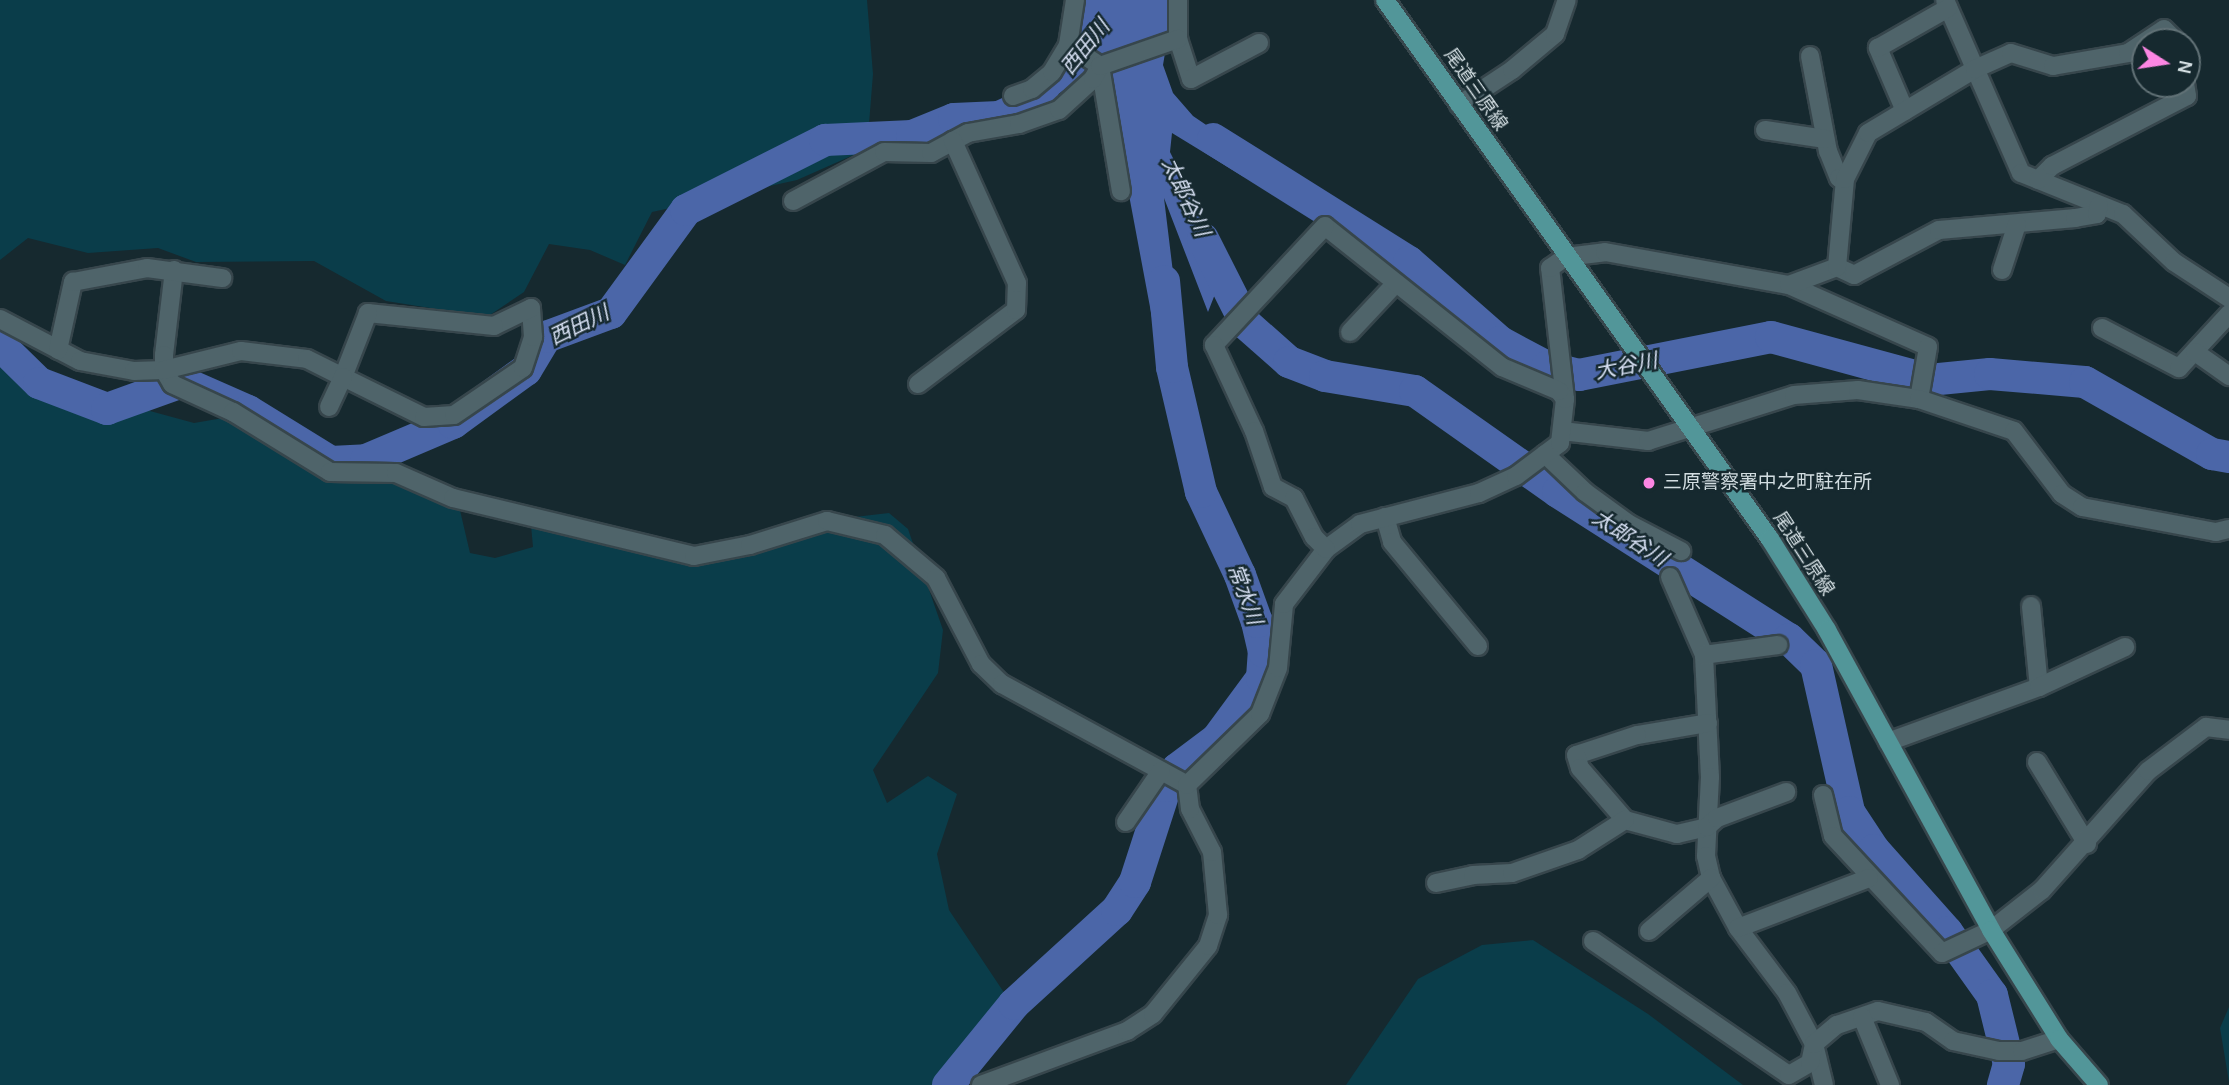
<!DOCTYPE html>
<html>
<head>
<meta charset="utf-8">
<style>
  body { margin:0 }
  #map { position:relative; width:2229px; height:1085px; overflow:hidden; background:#16292f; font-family:Karla,"Noto Sans JP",sans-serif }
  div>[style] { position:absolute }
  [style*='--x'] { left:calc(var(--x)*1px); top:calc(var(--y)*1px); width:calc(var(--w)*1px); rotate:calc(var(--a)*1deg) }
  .green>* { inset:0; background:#0a3d4a }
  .water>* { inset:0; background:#4b66a8 }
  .river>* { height:32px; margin:-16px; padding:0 16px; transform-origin:16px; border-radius:16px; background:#4b66a8 }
  .roads { filter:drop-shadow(2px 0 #37464c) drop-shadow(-2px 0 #37464c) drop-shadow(0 2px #37464c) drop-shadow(0 -2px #37464c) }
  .minor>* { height:18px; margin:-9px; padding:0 9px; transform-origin:9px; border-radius:9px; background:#4f646a }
  .major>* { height:18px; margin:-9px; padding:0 9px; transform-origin:9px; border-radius:9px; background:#529699 }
  .dots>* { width:19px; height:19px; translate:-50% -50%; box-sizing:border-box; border:4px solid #16292f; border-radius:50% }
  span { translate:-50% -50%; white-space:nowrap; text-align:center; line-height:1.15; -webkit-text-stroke:5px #16292f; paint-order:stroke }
  .street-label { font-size:19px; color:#d2dde1 }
  .poi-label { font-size:19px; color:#d2dde1 }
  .left { translate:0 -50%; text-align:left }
  .water-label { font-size:21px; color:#d7e0f3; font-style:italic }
  .north { position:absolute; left:2131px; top:28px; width:70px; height:70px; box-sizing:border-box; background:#16292f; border:2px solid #617176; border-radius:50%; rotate:102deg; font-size:19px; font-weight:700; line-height:28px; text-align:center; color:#d2dde1 }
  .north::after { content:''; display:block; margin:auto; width:24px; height:32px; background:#fc86e3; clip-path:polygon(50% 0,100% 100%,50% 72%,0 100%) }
</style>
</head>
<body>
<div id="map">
  <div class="green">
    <div style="clip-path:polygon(0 0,867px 0,873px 74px,867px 149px,797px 180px,652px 212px,625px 265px,590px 250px,549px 244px,524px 292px,487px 317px,386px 301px,314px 261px,196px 262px,158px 248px,88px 253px,28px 238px,0 260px)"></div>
    <div style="clip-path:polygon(0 352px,33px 389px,108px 417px,139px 408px,194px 423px,229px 417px,327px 475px,390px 480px,459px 506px,470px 553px,495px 558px,533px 547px,531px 525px,689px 564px,746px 557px,837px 519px,889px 513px,908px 529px,943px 630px,938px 673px,873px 770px,887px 803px,928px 776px,957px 794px,937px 854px,949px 910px,1007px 997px,955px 1065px,932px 1085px,0 1085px)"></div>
    <div style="clip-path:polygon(1533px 940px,1648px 1014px,1743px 1085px,1346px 1085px,1418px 979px,1482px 945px)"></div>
    <div style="clip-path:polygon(2229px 1007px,2229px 1082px,2220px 1028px)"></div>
  </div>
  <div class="water">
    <div style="clip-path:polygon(1084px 0,1174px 0,1163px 65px,1173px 93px,1193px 116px,1252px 156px,1244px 177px,1172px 133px,1170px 152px,1226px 266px,1208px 312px,1164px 198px,1179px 322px,1153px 323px,1111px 99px,1098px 54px,1078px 79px,1043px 106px,1001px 121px,1008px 104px,1035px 90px,1081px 28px)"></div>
  </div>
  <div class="river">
    <div style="--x:1213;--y:139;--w:231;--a:32.1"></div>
    <div style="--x:1409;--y:262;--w:121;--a:41.3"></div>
    <div style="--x:1500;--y:342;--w:53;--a:28"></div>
    <div style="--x:1547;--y:367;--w:33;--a:14"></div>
    <div style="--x:1579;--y:375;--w:196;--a:-11.2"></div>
    <div style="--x:1771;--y:337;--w:164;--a:15.2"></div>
    <div style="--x:1929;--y:380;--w:61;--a:-5.6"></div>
    <div style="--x:1990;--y:374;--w:95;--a:4.8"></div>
    <div style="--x:2085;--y:382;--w:146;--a:29.6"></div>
    <div style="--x:2212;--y:454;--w:17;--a:10"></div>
    <div style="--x:1203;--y:239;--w:95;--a:63.2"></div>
    <div style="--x:1246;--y:324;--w:57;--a:41.5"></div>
    <div style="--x:1289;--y:362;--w:39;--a:21"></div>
    <div style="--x:1325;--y:376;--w:91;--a:9.5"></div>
    <div style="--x:1415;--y:391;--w:175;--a:35.2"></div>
    <div style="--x:1558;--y:492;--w:274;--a:32.5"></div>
    <div style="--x:1789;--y:639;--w:37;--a:44"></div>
    <div style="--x:1816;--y:665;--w:151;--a:77.3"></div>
    <div style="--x:1849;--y:812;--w:45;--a:56.7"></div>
    <div style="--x:1874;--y:850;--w:110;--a:48.3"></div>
    <div style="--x:1947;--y:932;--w:77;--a:54.5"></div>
    <div style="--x:1992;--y:995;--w:71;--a:76.2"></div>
    <div style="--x:2009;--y:1064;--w:22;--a:106"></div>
    <div style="--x:0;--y:345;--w:54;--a:44.3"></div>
    <div style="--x:39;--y:383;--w:73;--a:20.9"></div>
    <div style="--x:107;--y:409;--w:80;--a:-19.8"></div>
    <div style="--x:182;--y:382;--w:72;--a:23.7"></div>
    <div style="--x:248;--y:411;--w:97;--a:31.6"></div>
    <div style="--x:331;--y:462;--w:35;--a:-3"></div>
    <div style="--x:366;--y:460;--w:95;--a:-23"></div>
    <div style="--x:453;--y:423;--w:90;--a:-36"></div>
    <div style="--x:526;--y:370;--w:39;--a:-59"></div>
    <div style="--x:546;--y:337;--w:69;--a:-20.3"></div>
    <div style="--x:611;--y:313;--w:127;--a:-53.9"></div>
    <div style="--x:686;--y:210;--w:156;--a:-26.7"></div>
    <div style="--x:825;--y:140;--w:87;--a:-2.6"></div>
    <div style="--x:912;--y:136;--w:45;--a:-22"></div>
    <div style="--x:954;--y:119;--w:45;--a:-2.5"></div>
    <div style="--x:999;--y:117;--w:48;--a:-24.4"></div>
    <div style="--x:948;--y:1085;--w:104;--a:-50.8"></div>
    <div style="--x:1014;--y:1004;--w:139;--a:-42.4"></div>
    <div style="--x:1117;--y:910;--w:33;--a:-57"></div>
    <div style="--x:1135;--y:882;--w:101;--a:-72.1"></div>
    <div style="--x:1166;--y:786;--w:20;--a:-57"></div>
    <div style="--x:1177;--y:769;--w:50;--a:-36.9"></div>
    <div style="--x:1217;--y:739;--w:76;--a:-53.6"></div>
    <div style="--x:1262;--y:678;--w:26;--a:-86"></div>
    <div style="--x:1264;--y:652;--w:31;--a:-103"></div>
    <div style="--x:1257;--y:622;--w:50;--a:-109.9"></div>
    <div style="--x:1240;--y:575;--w:92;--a:-115.2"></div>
    <div style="--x:1201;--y:492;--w:128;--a:-103.1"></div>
    <div style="--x:1172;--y:367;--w:86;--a:-95.3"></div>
  </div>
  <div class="roads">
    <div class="minor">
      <div style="--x:1178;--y:0;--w:39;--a:90"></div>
      <div style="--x:1178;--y:39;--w:42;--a:72"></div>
      <div style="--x:1191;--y:79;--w:77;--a:-27.9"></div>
      <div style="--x:1945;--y:0;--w:189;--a:66.3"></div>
      <div style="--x:2021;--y:173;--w:110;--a:21.9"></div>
      <div style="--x:2123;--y:214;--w:70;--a:43.3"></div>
      <div style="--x:2174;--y:262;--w:66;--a:33.2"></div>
      <div style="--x:1068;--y:45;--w:38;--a:33"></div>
      <div style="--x:1100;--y:66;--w:127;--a:80.5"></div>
      <div style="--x:1810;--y:56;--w:97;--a:79.3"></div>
      <div style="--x:1828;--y:151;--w:29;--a:68"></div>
      <div style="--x:1839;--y:178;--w:6;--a:9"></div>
      <div style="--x:1013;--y:96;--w:20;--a:-20"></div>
      <div style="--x:1032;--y:89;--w:26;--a:-40"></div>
      <div style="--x:1052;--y:72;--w:31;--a:-59"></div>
      <div style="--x:1068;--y:45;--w:46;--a:-81.2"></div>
      <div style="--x:1459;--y:105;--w:64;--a:-33.4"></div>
      <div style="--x:1512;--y:70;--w:56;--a:-39.9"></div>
      <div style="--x:1555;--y:34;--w:36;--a:-71"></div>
      <div style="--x:1905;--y:111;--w:69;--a:-113.2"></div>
      <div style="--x:1878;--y:48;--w:81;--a:-29.7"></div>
      <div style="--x:1765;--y:130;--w:61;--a:8.5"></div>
      <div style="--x:2038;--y:180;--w:20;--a:-45"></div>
      <div style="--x:2052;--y:166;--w:152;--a:-27.4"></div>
      <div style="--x:2187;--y:96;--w:12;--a:-99"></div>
      <div style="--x:793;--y:201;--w:103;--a:-28.3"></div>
      <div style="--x:884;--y:152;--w:47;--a:1.2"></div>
      <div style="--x:931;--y:153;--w:42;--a:-28.4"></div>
      <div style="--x:968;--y:133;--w:52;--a:-10"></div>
      <div style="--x:1019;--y:124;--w:42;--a:-19.3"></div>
      <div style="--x:1059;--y:110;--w:46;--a:-42.4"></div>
      <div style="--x:1093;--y:79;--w:15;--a:-62"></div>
      <div style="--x:1100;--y:66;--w:83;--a:-19.1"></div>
      <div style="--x:1837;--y:267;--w:19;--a:25"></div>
      <div style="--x:1854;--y:275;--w:96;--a:-27.9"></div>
      <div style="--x:1939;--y:230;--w:137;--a:-5"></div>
      <div style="--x:2075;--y:218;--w:22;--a:-10"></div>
      <div style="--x:2097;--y:214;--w:9;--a:-77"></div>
      <div style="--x:174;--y:270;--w:86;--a:96.7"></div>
      <div style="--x:164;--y:355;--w:15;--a:90"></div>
      <div style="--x:164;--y:370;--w:16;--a:60"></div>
      <div style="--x:172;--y:384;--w:67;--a:24.7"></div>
      <div style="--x:233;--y:412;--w:114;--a:31.7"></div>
      <div style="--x:330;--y:472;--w:66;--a:0.9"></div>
      <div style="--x:396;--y:473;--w:62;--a:23.7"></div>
      <div style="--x:453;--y:498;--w:248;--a:13.5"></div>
      <div style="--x:694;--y:556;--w:57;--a:-11.1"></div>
      <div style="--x:750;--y:545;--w:81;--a:-17.3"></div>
      <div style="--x:827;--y:521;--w:60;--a:13.6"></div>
      <div style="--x:885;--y:535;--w:67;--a:40.1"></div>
      <div style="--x:936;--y:578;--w:97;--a:62.4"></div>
      <div style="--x:981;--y:664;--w:29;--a:44"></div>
      <div style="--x:1002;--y:684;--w:211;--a:28.6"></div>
      <div style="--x:2002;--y:270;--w:48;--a:-71.9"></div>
      <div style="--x:1789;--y:285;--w:152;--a:24"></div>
      <div style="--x:1928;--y:347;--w:53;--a:99.8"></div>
      <div style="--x:0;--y:319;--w:90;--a:27.7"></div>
      <div style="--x:80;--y:361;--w:55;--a:10.5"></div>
      <div style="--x:134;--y:371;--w:30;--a:-2"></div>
      <div style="--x:164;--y:370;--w:79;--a:-13.9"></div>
      <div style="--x:241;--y:351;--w:66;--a:6.9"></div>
      <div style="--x:307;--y:359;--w:40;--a:26.6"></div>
      <div style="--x:343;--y:377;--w:90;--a:26.3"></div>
      <div style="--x:424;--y:417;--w:30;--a:-4"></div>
      <div style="--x:454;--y:415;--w:83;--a:-34.3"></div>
      <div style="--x:523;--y:368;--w:33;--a:-72"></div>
      <div style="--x:533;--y:337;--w:29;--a:-94"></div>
      <div style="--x:531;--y:308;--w:41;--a:154.1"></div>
      <div style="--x:494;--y:326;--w:127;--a:-174.1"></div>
      <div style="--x:368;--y:313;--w:69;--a:111.3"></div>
      <div style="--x:343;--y:377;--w:33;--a:115"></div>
      <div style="--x:2102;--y:328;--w:87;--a:27.5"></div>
      <div style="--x:2179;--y:368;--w:74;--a:-47.2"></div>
      <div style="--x:1350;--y:332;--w:67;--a:-46.8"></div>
      <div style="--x:58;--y:350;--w:70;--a:-77.6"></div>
      <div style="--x:73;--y:282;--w:75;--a:-10.7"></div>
      <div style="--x:147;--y:268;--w:76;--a:7.6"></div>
      <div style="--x:2195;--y:352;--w:42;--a:35.2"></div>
      <div style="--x:918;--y:384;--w:123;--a:-37.1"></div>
      <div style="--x:1016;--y:310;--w:27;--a:-88"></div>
      <div style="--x:1017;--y:283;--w:156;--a:-114.3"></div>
      <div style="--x:1565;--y:399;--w:132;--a:-96.5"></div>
      <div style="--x:1550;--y:268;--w:19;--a:-35"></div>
      <div style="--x:1566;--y:257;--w:39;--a:-7"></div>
      <div style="--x:1605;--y:252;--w:187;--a:10.2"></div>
      <div style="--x:1789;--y:285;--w:51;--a:-20.6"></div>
      <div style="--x:1837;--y:267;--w:88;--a:-84.8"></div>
      <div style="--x:1845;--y:179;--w:51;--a:-63.4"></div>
      <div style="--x:1868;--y:133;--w:125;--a:-30.9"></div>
      <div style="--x:1975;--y:69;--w:39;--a:-24"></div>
      <div style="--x:2011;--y:53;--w:44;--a:17.2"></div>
      <div style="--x:2053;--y:66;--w:76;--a:-9.8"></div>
      <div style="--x:2128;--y:53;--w:43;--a:-33.7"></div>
      <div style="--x:2164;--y:29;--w:18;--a:45"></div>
      <div style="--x:1562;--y:431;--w:87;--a:6.6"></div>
      <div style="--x:1648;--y:441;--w:153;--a:-17.5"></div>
      <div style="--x:1794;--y:395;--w:64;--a:-4.5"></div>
      <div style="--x:1858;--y:390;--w:62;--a:8.4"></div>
      <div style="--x:1919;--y:399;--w:100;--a:18.6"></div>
      <div style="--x:2014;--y:431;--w:79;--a:52.7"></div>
      <div style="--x:2062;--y:494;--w:24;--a:33"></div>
      <div style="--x:2082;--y:507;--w:136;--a:10.6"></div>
      <div style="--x:2216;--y:532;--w:13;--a:-13"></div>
      <div style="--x:1545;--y:454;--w:55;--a:43.5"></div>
      <div style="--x:1585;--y:492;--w:54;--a:36"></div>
      <div style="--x:1629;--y:524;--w:59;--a:27.4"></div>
      <div style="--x:1385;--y:517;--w:26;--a:74"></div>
      <div style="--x:1392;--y:542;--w:135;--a:50.4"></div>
      <div style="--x:1670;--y:577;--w:85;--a:66.4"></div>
      <div style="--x:1704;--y:655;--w:122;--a:87.2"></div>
      <div style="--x:1710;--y:777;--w:79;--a:92.9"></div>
      <div style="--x:1706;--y:856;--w:23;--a:77"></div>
      <div style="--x:1711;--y:878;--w:57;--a:61.6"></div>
      <div style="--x:1738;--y:928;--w:81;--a:53"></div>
      <div style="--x:1787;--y:993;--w:58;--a:62.1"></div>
      <div style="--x:1814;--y:1044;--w:42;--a:76.3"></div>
      <div style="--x:2031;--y:606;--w:81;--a:84.4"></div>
      <div style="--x:1704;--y:655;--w:75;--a:-7.7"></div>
      <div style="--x:1708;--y:723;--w:72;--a:170.4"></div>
      <div style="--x:1637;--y:735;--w:64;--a:161.8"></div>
      <div style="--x:1576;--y:755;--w:14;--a:73"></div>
      <div style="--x:1580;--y:768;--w:69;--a:49.1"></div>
      <div style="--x:1625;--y:820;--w:54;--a:15.1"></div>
      <div style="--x:1677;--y:834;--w:31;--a:-13"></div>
      <div style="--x:1707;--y:827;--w:13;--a:-42"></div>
      <div style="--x:1717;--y:818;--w:74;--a:-20.6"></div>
      <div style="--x:1888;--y:742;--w:161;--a:-20"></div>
      <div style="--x:2039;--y:687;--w:95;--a:-24.9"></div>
      <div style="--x:2037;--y:762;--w:96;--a:58.6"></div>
      <div style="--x:1823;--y:795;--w:42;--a:76.3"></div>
      <div style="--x:1833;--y:836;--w:160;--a:47"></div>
      <div style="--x:1942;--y:953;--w:54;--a:-25.1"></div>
      <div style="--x:1991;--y:930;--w:65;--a:-38.1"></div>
      <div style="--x:2042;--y:890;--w:159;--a:-48.3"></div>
      <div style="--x:2148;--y:771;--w:73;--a:-37.2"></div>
      <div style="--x:2206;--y:727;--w:23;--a:7"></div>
      <div style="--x:1126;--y:822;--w:62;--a:-55.5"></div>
      <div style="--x:1436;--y:883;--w:38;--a:-12"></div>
      <div style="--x:1473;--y:875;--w:39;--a:-3"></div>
      <div style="--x:1512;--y:873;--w:70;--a:-19.2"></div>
      <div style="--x:1578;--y:850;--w:56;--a:-32.6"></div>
      <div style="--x:1738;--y:928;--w:140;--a:-20.9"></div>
      <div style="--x:1649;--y:931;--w:82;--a:-40.5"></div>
      <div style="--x:1593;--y:941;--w:237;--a:34.4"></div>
      <div style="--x:1789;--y:1075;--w:24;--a:-30"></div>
      <div style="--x:1810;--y:1063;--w:19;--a:-78"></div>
      <div style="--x:1814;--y:1044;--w:30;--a:-40"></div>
      <div style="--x:1837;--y:1025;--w:43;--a:-18.9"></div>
      <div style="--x:1878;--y:1011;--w:49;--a:12.9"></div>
      <div style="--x:1926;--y:1022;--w:33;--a:35"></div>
      <div style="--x:1953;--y:1041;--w:47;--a:12.3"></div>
      <div style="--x:1999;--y:1051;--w:23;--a:0"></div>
      <div style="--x:2022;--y:1051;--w:39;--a:-18"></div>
      <div style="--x:1862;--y:1017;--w:74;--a:67.6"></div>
      <div style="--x:981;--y:1085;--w:156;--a:-20.3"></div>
      <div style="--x:1127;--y:1031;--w:31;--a:-33"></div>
      <div style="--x:1153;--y:1014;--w:87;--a:-51"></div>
      <div style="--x:1208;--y:946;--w:33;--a:-72"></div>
      <div style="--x:1218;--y:915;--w:63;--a:-95.4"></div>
      <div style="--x:1212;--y:852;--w:48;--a:-117.1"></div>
      <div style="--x:1190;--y:809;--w:24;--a:-97"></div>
      <div style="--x:1187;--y:785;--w:102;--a:-44.2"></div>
      <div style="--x:1260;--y:714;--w:49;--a:-68.6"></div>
      <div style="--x:1278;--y:668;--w:64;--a:-84.6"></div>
      <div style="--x:1284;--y:604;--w:69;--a:-52.6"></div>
      <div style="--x:1326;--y:549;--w:42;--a:-36.3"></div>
      <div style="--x:1360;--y:524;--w:123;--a:-14.6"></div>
      <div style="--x:1479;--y:493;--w:41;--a:-24.7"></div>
      <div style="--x:1516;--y:476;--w:55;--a:-36.9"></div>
      <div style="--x:1560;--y:443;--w:44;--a:-83.5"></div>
      <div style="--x:1565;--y:399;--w:10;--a:-127"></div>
      <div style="--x:1559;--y:391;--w:62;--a:-157.2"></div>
      <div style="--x:1502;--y:367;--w:226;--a:-141.5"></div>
      <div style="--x:1325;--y:226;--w:163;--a:133"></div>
      <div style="--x:1214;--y:345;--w:95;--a:65.1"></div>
      <div style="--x:1254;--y:431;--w:59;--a:71.3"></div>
      <div style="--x:1273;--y:487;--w:24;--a:28"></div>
      <div style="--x:1294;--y:498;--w:44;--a:62.9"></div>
      <div style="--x:1314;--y:537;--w:17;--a:45"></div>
    </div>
    <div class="major">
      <div style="--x:1385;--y:0;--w:662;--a:54.46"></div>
      <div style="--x:1770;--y:539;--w:107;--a:57.9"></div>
      <div style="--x:1827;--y:630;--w:342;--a:61.3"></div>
      <div style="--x:1991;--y:930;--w:128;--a:58"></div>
      <div style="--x:2059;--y:1039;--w:61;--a:49"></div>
    </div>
  </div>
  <div class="dots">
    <div style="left:1649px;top:483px;background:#fc86e3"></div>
  </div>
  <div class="street-label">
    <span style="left:1475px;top:90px;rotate:55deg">尾道三原線</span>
    <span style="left:1803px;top:554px;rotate:57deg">尾道三原線</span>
  </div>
  <div class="poi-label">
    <span class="left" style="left:1663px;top:483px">三原警察署中之町駐在所</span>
  </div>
  <div class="water-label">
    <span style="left:1085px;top:47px;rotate:-51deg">西田川</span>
    <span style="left:1186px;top:197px;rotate:65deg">太郎谷川</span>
    <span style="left:579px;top:325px;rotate:-26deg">西田川</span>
    <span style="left:1626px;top:366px;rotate:-11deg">大谷川</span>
    <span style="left:1630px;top:538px;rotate:33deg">太郎谷川</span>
    <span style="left:1245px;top:594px;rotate:70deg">常水川</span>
  </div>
  <div class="north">N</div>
</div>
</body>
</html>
